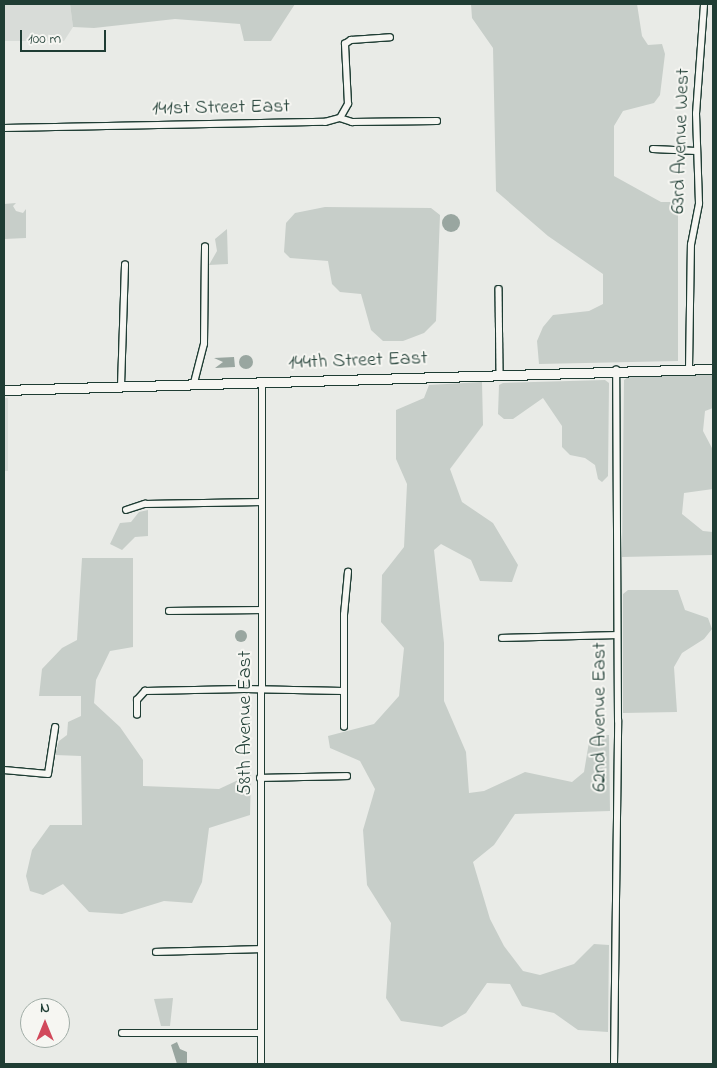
<!DOCTYPE html>
<html>
<head>
<meta charset="utf-8">
<style>
  body { margin:0 }
  #map { position:relative; width:717px; height:1068px; overflow:hidden; background:#e9ebe7; font-family:"Indie Flower",sans-serif }
  div>[style] { position:absolute }
  [style*='--x'] { left:calc(var(--x)*1px); top:calc(var(--y)*1px); width:calc(var(--w)*1px); rotate:calc(var(--a)*1deg) }
  .built>* { inset:0; background:#d8dcd8; transform-origin:0 0 }
  .green>* { inset:0; background:#c7cec9 }
  .water>* { inset:0; background:#99a6a0 }
  .round { border-radius:50% }
  .roads { filter:drop-shadow(1px 0 #1f3d34) drop-shadow(-1px 0 #1f3d34) drop-shadow(0 1px #1f3d34) drop-shadow(0 -1px #1f3d34) }
  .street>* { height:5.5px; margin:-2.75px; padding:0 2.75px; transform-origin:2.75px; border-radius:2.75px; background:#f6f6f2 }
  .secondary>* { height:9px; margin:-4.5px; padding:0 4.5px; transform-origin:4.5px; border-radius:4.5px; background:#f6f6f2 }
  span { translate:-50% -50%; white-space:nowrap; text-align:center; line-height:1.15; -webkit-text-stroke:4px #f6f6f2; paint-order:stroke }
  .street-label { font-size:20px; color:#1f3d34 }
  .frame { position:absolute; inset:0; border:5px solid #1f3d34; pointer-events:none }
  .north { position:absolute; left:20px; top:998px; width:50px; height:50px; box-sizing:border-box; background:#f6f6f2; border:1px solid #a0aca6; border-radius:50%; rotate:0deg; font-size:14px; font-weight:700; line-height:20px; text-align:center; color:#1f3d34 }
  .north::after { content:''; display:block; margin:auto; width:18px; height:22px; background:#d1495b; clip-path:polygon(50% 0,100% 100%,50% 72%,0 100%) }
  .scale { position:absolute; left:20px; top:30px; width:86px; height:22px; box-sizing:border-box; border:2px solid #1f3d34; border-top:0; padding-left:6px; font-size:15px; line-height:18px; white-space:nowrap; color:#1f3d34; -webkit-text-stroke:4px #f6f6f2; paint-order:stroke }
</style>
</head>
<body>
<div id="map">
  <div class="built">
    <div style="clip-path:polygon(4px 4px,70px 4px,73px 27px,64px 41px,4px 41px)"></div>
    <div style="left:4px;top:398px;width:4px;height:73px"></div>
  </div>
  <div class="green">
    <div style="clip-path:polygon(70px 4px,295px 4px,271px 41px,244px 41px,240px 24px,175px 19px,94px 28px,73px 27px)"></div>
    <div style="clip-path:polygon(471px 4px,637px 4px,642px 36px,648px 45px,662px 44px,665px 54px,660px 95px,654px 103px,623px 111px,614px 126px,614px 176px,661px 202px,678px 202px,678px 361px,539px 364px,537px 341px,543px 327px,553px 315px,589px 311px,603px 304px,603px 274px,548px 236px,496px 191px,493px 48px,472px 18px)"></div>
    <div style="clip-path:polygon(16px 203px,13px 206px,16px 211px,23px 213px,26px 209px,26px 238px,4px 239px,4px 204px)"></div>
    <div style="clip-path:polygon(325px 207px,431px 208px,440px 215px,436px 321px,424px 333px,403px 341px,383px 341px,371px 330px,361px 294px,340px 292px,332px 284px,328px 261px,290px 258px,284px 252px,286px 223px,295px 213px)"></div>
    <div style="clip-path:polygon(227px 229px,228px 264px,209px 265px,217px 251px,215px 239px)"></div>
    <div style="clip-path:polygon(713px 374px,713px 408px,705px 411px,703px 431px,713px 450px,713px 489px,684px 493px,682px 514px,703px 531px,713px 532px,713px 555px,622px 557px,624px 380px,628px 377px)"></div>
    <div style="clip-path:polygon(605px 380px,609px 383px,608px 476px,602px 482px,598px 479px,595px 465px,585px 458px,570px 455px,562px 447px,562px 426px,543px 398px,513px 419px,504px 419px,498px 414px,499px 385px,503px 383px)"></div>
    <div style="clip-path:polygon(482px 382px,483px 425px,450px 469px,462px 502px,493px 523px,518px 565px,512px 582px,480px 581px,471px 560px,441px 544px,434px 550px,444px 643px,444px 701px,466px 752px,469px 793px,484px 791px,525px 772px,572px 782px,584px 772px,590px 736px,609px 735px,610px 811px,515px 814px,494px 845px,473px 862px,490px 919px,504px 946px,523px 971px,540px 975px,574px 964px,594px 944px,609px 945px,608px 1032px,578px 1030px,554px 1013px,522px 1006px,510px 984px,487px 983px,466px 1013px,442px 1027px,401px 1021px,386px 998px,391px 923px,367px 885px,363px 830px,375px 789px,360px 761px,330px 748px,328px 736px,374px 724px,399px 696px,404px 648px,381px 622px,382px 575px,404px 547px,407px 484px,396px 459px,396px 410px,424px 398px,429px 385px)"></div>
    <div style="clip-path:polygon(148px 510px,148px 536px,135px 537px,122px 550px,110px 544px,120px 523px,131px 522px,139px 512px)"></div>
    <div style="clip-path:polygon(82px 558px,133px 558px,133px 647px,110px 651px,96px 680px,94px 703px,120px 727px,143px 760px,143px 786px,219px 789px,251px 774px,250px 815px,209px 828px,202px 882px,192px 903px,164px 901px,122px 914px,89px 912px,63px 884px,43px 895px,30px 891px,26px 876px,32px 850px,50px 825px,82px 825px,81px 756px,55px 755px,59px 741px,67px 735px,68px 722px,81px 716px,81px 696px,39px 696px,42px 669px,62px 648px,77px 640px)"></div>
    <div style="clip-path:polygon(628px 590px,678px 590px,685px 610px,708px 618px,712px 629px,704px 639px,682px 653px,674px 667px,677px 712px,623px 713px,623px 594px)"></div>
    <div style="clip-path:polygon(173px 998px,170px 1026px,161px 1026px,154px 999px)"></div>
  </div>
  <div class="water">
    <div class="round" style="left:442px;top:214px;width:18px;height:18px"></div>
    <div class="round" style="left:239px;top:355px;width:14px;height:14px"></div>
    <div style="clip-path:polygon(234px 357px,235px 367px,215px 368px,223px 362px,214px 358px)"></div>
    <div class="round" style="left:235px;top:630px;width:12px;height:12px"></div>
    <div style="clip-path:polygon(177px 1042px,180px 1049px,187px 1052px,187px 1064px,177px 1064px,171px 1045px)"></div>
  </div>
  <div class="roads">
    <div class="street">
      <div style="--x:340;--y:118;--w:16;--a:-60"></div>
      <div style="--x:348;--y:104;--w:60;--a:-92.9"></div>
      <div style="--x:345;--y:44;--w:7;--a:-34"></div>
      <div style="--x:351;--y:40;--w:39;--a:-4"></div>
      <div style="--x:4;--y:128;--w:321;--a:-1.1"></div>
      <div style="--x:325;--y:122;--w:16;--a:-15"></div>
      <div style="--x:340;--y:118;--w:13;--a:18"></div>
      <div style="--x:352;--y:122;--w:85;--a:-0.7"></div>
      <div style="--x:653;--y:149;--w:43;--a:2.7"></div>
      <div style="--x:499;--y:289;--w:84;--a:89.3"></div>
      <div style="--x:689;--y:369;--w:124;--a:-89.1"></div>
      <div style="--x:691;--y:245;--w:42;--a:-79"></div>
      <div style="--x:699;--y:204;--w:90;--a:-91.9"></div>
      <div style="--x:696;--y:114;--w:110;--a:-85.8"></div>
      <div style="--x:194;--y:383;--w:40;--a:-75.6"></div>
      <div style="--x:204;--y:344;--w:97;--a:-89.4"></div>
      <div style="--x:121;--y:386;--w:121;--a:-88.1"></div>
      <div style="--x:126;--y:510;--w:20;--a:-18"></div>
      <div style="--x:145;--y:504;--w:117;--a:-1"></div>
      <div style="--x:169;--y:611;--w:92;--a:-0.6"></div>
      <div style="--x:502;--y:638;--w:114;--a:-1.5"></div>
      <div style="--x:137;--y:715;--w:15;--a:-90"></div>
      <div style="--x:137;--y:700;--w:12;--a:-48"></div>
      <div style="--x:145;--y:691;--w:99;--a:-1.2"></div>
      <div style="--x:244;--y:689;--w:99;--a:1.2"></div>
      <div style="--x:344;--y:727;--w:112;--a:-90"></div>
      <div style="--x:344;--y:615;--w:43;--a:-84.7"></div>
      <div style="--x:4;--y:770;--w:44;--a:5.2"></div>
      <div style="--x:48;--y:774;--w:47;--a:-81.3"></div>
      <div style="--x:260;--y:778;--w:87;--a:-1.3"></div>
      <div style="--x:156;--y:952;--w:105;--a:-1.6"></div>
      <div style="--x:122;--y:1033;--w:139;--a:0"></div>
      <div style="--x:261;--y:1064;--w:682;--a:-89.92"></div>
      <div style="--x:614;--y:1064;--w:343;--a:-89.3"></div>
      <div style="--x:618;--y:721;--w:351;--a:-90.3"></div>
    </div>
    <div class="secondary">
      <div style="--x:4;--y:390;--w:709;--a:-1.7"></div>
    </div>
  </div>
  <div class="street-label">
    <span style="left:221px;top:108px;rotate:-1deg">141st Street East</span>
    <span style="left:681px;top:141px;rotate:-88deg">63rd Avenue West</span>
    <span style="left:358px;top:361px;rotate:-2deg">144th Street East</span>
    <span style="left:600px;top:717px;rotate:-90deg">62nd Avenue East</span>
    <span style="left:245px;top:723px;rotate:-90deg">58th Avenue East</span>
  </div>
  <div class="frame"></div>
  <div class="north">N</div>
  <div class="scale">100 m</div>
</div>
</body>
</html>
